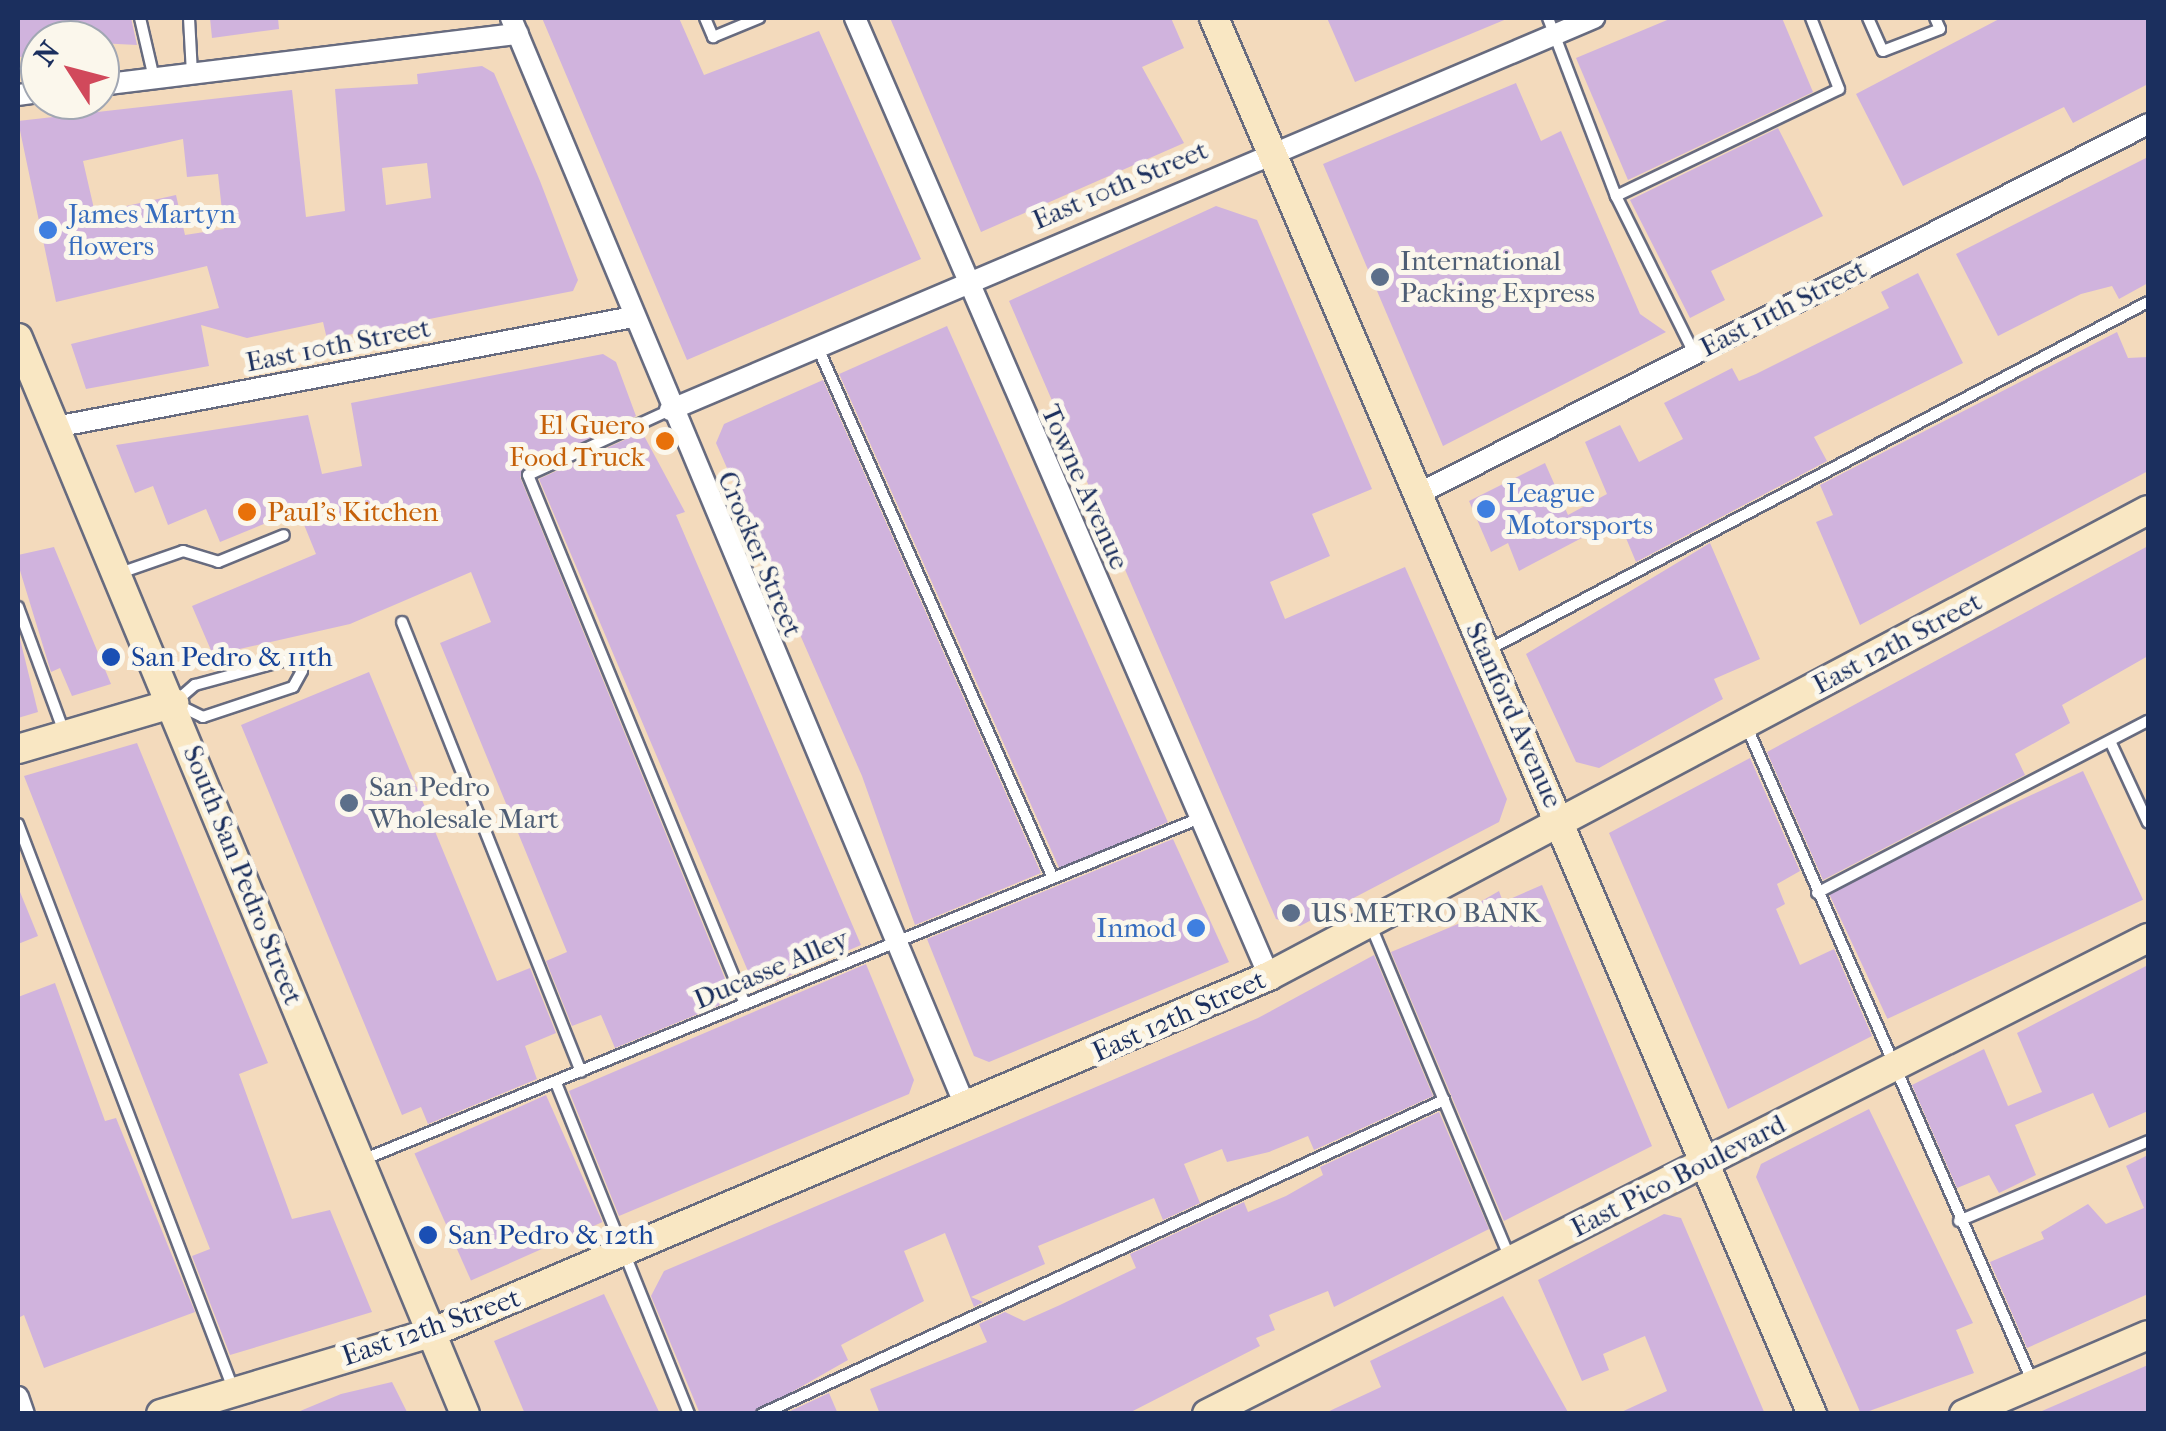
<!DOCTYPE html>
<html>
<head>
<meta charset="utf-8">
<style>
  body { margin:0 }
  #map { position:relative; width:2166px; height:1431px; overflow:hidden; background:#f3dabc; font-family:"IM FELL French Canon",serif }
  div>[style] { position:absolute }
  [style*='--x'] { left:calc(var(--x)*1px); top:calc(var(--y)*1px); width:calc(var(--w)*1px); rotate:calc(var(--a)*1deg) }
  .building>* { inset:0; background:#d0b3dd; transform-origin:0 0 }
  .roads { filter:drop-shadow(2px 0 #676b7f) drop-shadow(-2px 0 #676b7f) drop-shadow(0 2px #676b7f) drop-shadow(0 -2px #676b7f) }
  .lane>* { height:10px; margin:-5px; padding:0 5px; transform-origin:5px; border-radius:5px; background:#fff }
  .street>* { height:20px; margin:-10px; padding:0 10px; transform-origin:10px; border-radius:10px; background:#fff }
  .secondary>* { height:28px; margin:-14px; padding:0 14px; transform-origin:14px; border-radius:14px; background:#f9e7c3 }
  .dots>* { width:28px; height:28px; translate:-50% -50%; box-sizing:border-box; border:5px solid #fbf7ec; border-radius:50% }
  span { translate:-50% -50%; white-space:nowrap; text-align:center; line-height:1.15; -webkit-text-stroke:10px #fbf7ec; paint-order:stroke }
  .street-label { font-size:28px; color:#1b2f5e }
  .shop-label { font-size:28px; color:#366cbe }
  .left { translate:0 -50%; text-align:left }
  .right { translate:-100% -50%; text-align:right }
  .service-label { font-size:28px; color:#4e5e75 }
  .food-label { font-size:28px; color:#c56008 }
  .transit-label { font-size:28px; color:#164399 }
  .frame { position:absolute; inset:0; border:20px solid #1b2f5e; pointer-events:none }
  .north { position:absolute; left:20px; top:20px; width:100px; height:100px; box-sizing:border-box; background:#fbf7ec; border:2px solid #a1a7b3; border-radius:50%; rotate:306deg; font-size:28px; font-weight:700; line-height:40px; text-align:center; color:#1b2f5e }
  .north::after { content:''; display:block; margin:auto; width:35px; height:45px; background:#d1495b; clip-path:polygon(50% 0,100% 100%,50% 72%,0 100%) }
</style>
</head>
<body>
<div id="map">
  <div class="building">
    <div style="clip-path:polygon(18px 18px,131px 18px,137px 45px,40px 40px,40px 56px,18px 57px)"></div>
    <div style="clip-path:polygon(210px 18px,278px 18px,279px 29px,212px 38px)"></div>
    <div style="clip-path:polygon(542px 18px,679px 18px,704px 75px,819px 31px,921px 259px,687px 360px)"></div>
    <div style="clip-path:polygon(890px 18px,1171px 18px,1184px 48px,1142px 67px,1184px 143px,981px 232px)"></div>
    <div style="clip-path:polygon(1327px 18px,1509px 18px,1355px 82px)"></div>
    <div style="clip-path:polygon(1672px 18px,1782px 18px,1813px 92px,1628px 180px,1576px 58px)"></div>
    <div style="clip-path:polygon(2001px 18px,2148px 18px,2148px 84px,2073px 123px,2064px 107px,1903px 186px,1856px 94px)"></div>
    <div style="clip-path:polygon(evenodd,482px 66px,494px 73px,540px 181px,578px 280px,573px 291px,327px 339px,323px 322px,247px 338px,201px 325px,209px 366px,86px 389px,71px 344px,219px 308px,207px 266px,56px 302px,18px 121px,292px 90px,306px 217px,345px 211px,335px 89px,418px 84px,417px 74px,482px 66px,183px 139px,187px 177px,218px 174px,224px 229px,185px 235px,176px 195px,95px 213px,83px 161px,183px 139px,482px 66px,427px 163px,431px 198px,386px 205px,382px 168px,427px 163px)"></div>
    <div style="clip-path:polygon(1516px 83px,1541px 141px,1561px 131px,1640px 314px,1666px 332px,1443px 446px,1323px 164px)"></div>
    <div style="clip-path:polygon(1778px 128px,1823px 216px,1711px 271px,1725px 300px,1690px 318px,1630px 200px)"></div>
    <div style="clip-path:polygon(2148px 157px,2148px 283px,2119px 299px,2112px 286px,2081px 294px,1998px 336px,1956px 254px)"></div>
    <div style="clip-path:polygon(1216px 206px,1257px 220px,1372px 489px,1312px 514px,1330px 556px,1270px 582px,1285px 619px,1405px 567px,1507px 799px,1499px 822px,1300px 926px,1276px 919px,1009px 301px)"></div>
    <div style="clip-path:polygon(1918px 273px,1963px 363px,1814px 437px,1827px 461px,1636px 562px,1618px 519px,1519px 571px,1508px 543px,1491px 552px,1469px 501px,1545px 463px,1568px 515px,1607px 494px,1585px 442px,1620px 425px,1639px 462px,1683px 439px,1664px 403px,1732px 368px,1739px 381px,1756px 374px,1889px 308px,1881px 292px)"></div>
    <div style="left:947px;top:326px;width:543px;height:118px;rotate:66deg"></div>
    <div style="clip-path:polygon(2117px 332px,2128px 358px,2148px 357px,2148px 471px,1860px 625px,1816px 522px,1833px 515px,1820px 485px)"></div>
    <div style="clip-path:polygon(603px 354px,616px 362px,636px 416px,520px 477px,728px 986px,714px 992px,720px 1005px,615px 1048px,601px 1015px,572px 1026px,546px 961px,567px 952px,440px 643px,491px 622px,471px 572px,350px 624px,213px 655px,192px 606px,316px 554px,298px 510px,220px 542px,206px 509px,168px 525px,153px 486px,135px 493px,116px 445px,308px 415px,322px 474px,362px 466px,351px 403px)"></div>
    <div style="clip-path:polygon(823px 380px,1041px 873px,915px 925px,862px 776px,716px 443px,724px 424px)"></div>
    <div style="clip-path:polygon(642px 432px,685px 512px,676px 515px,861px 945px,756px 990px,539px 479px)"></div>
    <div style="clip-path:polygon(1710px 543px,1760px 659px,1714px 679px,1723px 699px,1599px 768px,1576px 762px,1526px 654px)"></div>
    <div style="clip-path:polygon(2148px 546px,2148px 656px,2062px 705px,2070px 723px,2015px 754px,2025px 775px,1823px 880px,1767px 752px)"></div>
    <div style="clip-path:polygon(54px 547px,111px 684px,72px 696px,60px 668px,51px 672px,18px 564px,18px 555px)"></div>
    <div style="clip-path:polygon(18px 631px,38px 712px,18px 718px)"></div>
    <div style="clip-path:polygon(369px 672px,497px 981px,530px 968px,556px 1033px,525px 1046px,537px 1079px,428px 1124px,421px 1107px,402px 1115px,241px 725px)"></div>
    <div style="clip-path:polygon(137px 743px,268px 1063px,239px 1074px,292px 1219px,330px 1210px,372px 1312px,230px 1355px,192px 1256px,210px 1249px,24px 776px)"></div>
    <div style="clip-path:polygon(1750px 758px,1800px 871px,1777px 884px,1785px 904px,1776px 909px,1800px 965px,1834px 949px,1872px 1036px,1728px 1109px,1609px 833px)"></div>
    <div style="left:2083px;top:771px;width:142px;height:282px;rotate:65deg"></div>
    <div style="clip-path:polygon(1173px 839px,1229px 962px,989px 1062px,974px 1056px,927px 939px)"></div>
    <div style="clip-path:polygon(1542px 885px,1652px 1146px,1504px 1221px,1391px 952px,1477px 916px,1473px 906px,1499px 891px,1503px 902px)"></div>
    <div style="clip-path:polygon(18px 887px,38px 936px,18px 944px)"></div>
    <div style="clip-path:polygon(1374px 955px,1433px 1096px,1314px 1150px,1308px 1136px,1269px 1152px,1227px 1162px,1222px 1149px,1184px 1164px,1200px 1203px,1163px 1220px,1154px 1198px,1038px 1246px,1045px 1264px,971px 1297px,983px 1302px,974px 1307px,945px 1233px,904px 1251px,924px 1301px,841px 1345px,848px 1360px,753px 1414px,700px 1414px,651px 1296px,664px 1271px,1258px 1018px)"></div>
    <div style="clip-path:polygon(866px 964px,914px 1080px,909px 1094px,619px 1216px,569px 1091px)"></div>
    <div style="clip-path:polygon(2148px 965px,2148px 1111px,2109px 1128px,2093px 1093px,2015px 1125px,2036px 1175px,1999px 1193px,1989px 1175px,1957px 1188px,1912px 1085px,1984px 1049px,2008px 1106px,2042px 1092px,2017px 1033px)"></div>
    <div style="clip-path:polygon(55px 983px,105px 1121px,116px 1118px,195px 1312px,44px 1368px,24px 1315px,18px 1318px,18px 997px)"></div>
    <div style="left:546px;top:1095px;width:139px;height:144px;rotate:66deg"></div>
    <div style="clip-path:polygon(1869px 1109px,1973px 1323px,1956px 1330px,1974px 1373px,1861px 1414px,1756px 1177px,1761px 1164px)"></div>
    <div style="clip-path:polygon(1439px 1112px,1489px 1229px,1334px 1307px,1328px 1291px,1269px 1315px,1275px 1330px,1256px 1338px,1260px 1346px,1127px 1414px,880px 1414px,870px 1389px,987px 1342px,979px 1324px,1005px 1312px,1024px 1321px,1060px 1305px,1136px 1268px,1130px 1254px,1244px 1202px,1248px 1212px,1286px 1196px,1323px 1175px,1320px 1167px)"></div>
    <div style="clip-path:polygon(2148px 1155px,2148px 1294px,2027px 1348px,1990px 1262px,2044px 1239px,2041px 1232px,2088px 1204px,2106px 1224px,2144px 1208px,2126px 1166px)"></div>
    <div style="clip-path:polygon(1664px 1214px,1681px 1218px,1765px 1414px,1617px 1414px,1667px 1391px,1645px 1336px,1603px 1354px,1609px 1370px,1582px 1381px,1538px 1280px)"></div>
    <div style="clip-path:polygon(604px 1294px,660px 1414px,525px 1414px,494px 1341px)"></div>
    <div style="clip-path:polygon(1503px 1296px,1569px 1414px,1323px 1414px,1381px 1387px,1370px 1361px)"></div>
    <div style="clip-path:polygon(2148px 1365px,2148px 1414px,2035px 1414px)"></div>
    <div style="clip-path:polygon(392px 1382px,408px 1414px,293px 1414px,341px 1394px)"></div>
    <div style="clip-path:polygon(829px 1393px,838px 1414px,784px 1414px)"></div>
  </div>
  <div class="roads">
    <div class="lane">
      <div style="--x:140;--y:18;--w:62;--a:76.9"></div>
      <div style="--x:189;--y:18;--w:55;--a:86.9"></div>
      <div style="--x:705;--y:18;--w:21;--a:67"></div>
      <div style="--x:713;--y:37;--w:50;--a:-22.4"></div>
      <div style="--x:1548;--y:18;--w:191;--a:69.1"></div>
      <div style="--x:1616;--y:196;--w:175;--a:63.6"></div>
      <div style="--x:1868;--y:18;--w:36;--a:66"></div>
      <div style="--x:1883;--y:51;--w:61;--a:-21.1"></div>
      <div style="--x:1940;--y:29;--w:12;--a:-114"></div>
      <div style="--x:1616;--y:196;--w:247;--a:-25.6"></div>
      <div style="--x:1839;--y:89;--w:76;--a:-111.5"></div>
      <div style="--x:818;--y:348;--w:578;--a:66.1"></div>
      <div style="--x:670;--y:410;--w:156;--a:155.4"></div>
      <div style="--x:528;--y:475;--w:572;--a:67.7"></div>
      <div style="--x:120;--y:573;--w:67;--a:-19.2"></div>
      <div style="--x:183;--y:551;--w:37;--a:17"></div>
      <div style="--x:218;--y:562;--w:71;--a:-22.2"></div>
      <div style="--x:18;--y:607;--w:136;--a:69.8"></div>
      <div style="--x:402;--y:622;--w:484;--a:68.3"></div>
      <div style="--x:1486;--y:651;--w:748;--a:-27.8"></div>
      <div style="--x:291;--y:659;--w:16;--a:47"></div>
      <div style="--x:302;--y:671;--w:18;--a:119"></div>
      <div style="--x:293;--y:687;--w:95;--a:161.6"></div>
      <div style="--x:203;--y:717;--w:32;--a:-154"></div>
      <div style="--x:174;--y:703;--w:28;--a:-41"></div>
      <div style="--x:195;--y:685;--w:99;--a:-15.2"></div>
      <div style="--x:1746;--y:725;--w:718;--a:66.43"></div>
      <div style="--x:2110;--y:741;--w:90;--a:65.1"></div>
      <div style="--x:18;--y:824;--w:607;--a:69.15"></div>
      <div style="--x:1817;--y:893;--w:373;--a:-27.5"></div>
      <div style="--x:1371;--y:926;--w:362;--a:67.3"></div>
      <div style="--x:556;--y:1083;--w:357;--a:68.1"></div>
      <div style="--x:360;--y:1161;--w:907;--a:-22.21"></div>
      <div style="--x:1959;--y:1221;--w:205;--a:-22.9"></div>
      <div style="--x:762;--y:1414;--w:751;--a:-24.72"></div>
    </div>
    <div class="street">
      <div style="--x:511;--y:18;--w:1181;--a:67.34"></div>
      <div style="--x:855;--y:18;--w:1044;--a:66.63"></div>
      <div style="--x:100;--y:85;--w:421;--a:-7"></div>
      <div style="--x:18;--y:95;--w:22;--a:-8"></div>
      <div style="--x:670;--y:410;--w:1004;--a:-22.99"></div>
      <div style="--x:55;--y:427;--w:588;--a:-10.78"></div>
      <div style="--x:1418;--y:494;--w:818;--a:-26.88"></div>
      <div style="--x:18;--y:1397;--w:18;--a:71"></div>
    </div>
    <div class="secondary">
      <div style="--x:1214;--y:18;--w:1519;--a:66.81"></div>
      <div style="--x:18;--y:338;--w:1165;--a:67.44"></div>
      <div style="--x:18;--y:749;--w:163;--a:-16.4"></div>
      <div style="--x:161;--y:1414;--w:282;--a:-16.7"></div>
      <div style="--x:431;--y:1333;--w:911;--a:-23.07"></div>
      <div style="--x:1269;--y:976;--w:995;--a:-27.93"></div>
      <div style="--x:1207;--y:1414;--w:1055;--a:-26.83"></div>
      <div style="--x:1964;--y:1414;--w:200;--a:-23.2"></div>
    </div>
  </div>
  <div class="dots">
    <div style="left:48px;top:230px;background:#3f7fe0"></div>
    <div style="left:1380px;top:277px;background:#5c6f8a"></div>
    <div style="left:665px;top:441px;background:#e8710a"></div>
    <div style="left:1486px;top:509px;background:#3f7fe0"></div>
    <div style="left:247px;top:512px;background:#e8710a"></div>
    <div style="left:111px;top:657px;background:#1a4fb4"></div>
    <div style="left:349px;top:803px;background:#5c6f8a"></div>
    <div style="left:1291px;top:913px;background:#5c6f8a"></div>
    <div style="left:1196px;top:928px;background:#3f7fe0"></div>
    <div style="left:428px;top:1235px;background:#1a4fb4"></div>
  </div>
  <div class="street-label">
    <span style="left:1120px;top:185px;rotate:-23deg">East 10th Street</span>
    <span style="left:1783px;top:308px;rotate:-27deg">East 11th Street</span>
    <span style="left:338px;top:345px;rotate:-11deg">East 10th Street</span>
    <span style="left:1085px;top:487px;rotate:66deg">Towne Avenue</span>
    <span style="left:760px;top:554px;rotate:67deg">Crocker Street</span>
    <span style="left:1897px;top:643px;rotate:-28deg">East 12th Street</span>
    <span style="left:1514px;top:715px;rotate:66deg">Stanford Avenue</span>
    <span style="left:243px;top:875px;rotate:68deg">South San Pedro Street</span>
    <span style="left:771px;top:969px;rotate:-23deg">Ducasse Alley</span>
    <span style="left:1179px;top:1016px;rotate:-24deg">East 12th Street</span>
    <span style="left:1678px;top:1176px;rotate:-27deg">East Pico Boulevard</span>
    <span style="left:431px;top:1327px;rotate:-19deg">East 12th Street</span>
  </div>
  <div class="shop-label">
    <span class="left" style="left:68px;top:230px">James Martyn<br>flowers</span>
    <span class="left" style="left:1506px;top:509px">League<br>Motorsports</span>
    <span class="right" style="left:1176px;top:928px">Inmod</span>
  </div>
  <div class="service-label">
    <span class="left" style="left:1400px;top:277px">International<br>Packing Express</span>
    <span class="left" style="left:369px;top:803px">San Pedro<br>Wholesale Mart</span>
    <span class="left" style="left:1311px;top:913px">US METRO BANK</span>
  </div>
  <div class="food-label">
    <span class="right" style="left:645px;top:441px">El Guero<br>Food Truck</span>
    <span class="left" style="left:267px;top:512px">Paul's Kitchen</span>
  </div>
  <div class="transit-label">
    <span class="left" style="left:131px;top:657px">San Pedro &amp; 11th</span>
    <span class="left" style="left:448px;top:1235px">San Pedro &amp; 12th</span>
  </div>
  <div class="frame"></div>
  <div class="north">N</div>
</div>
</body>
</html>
